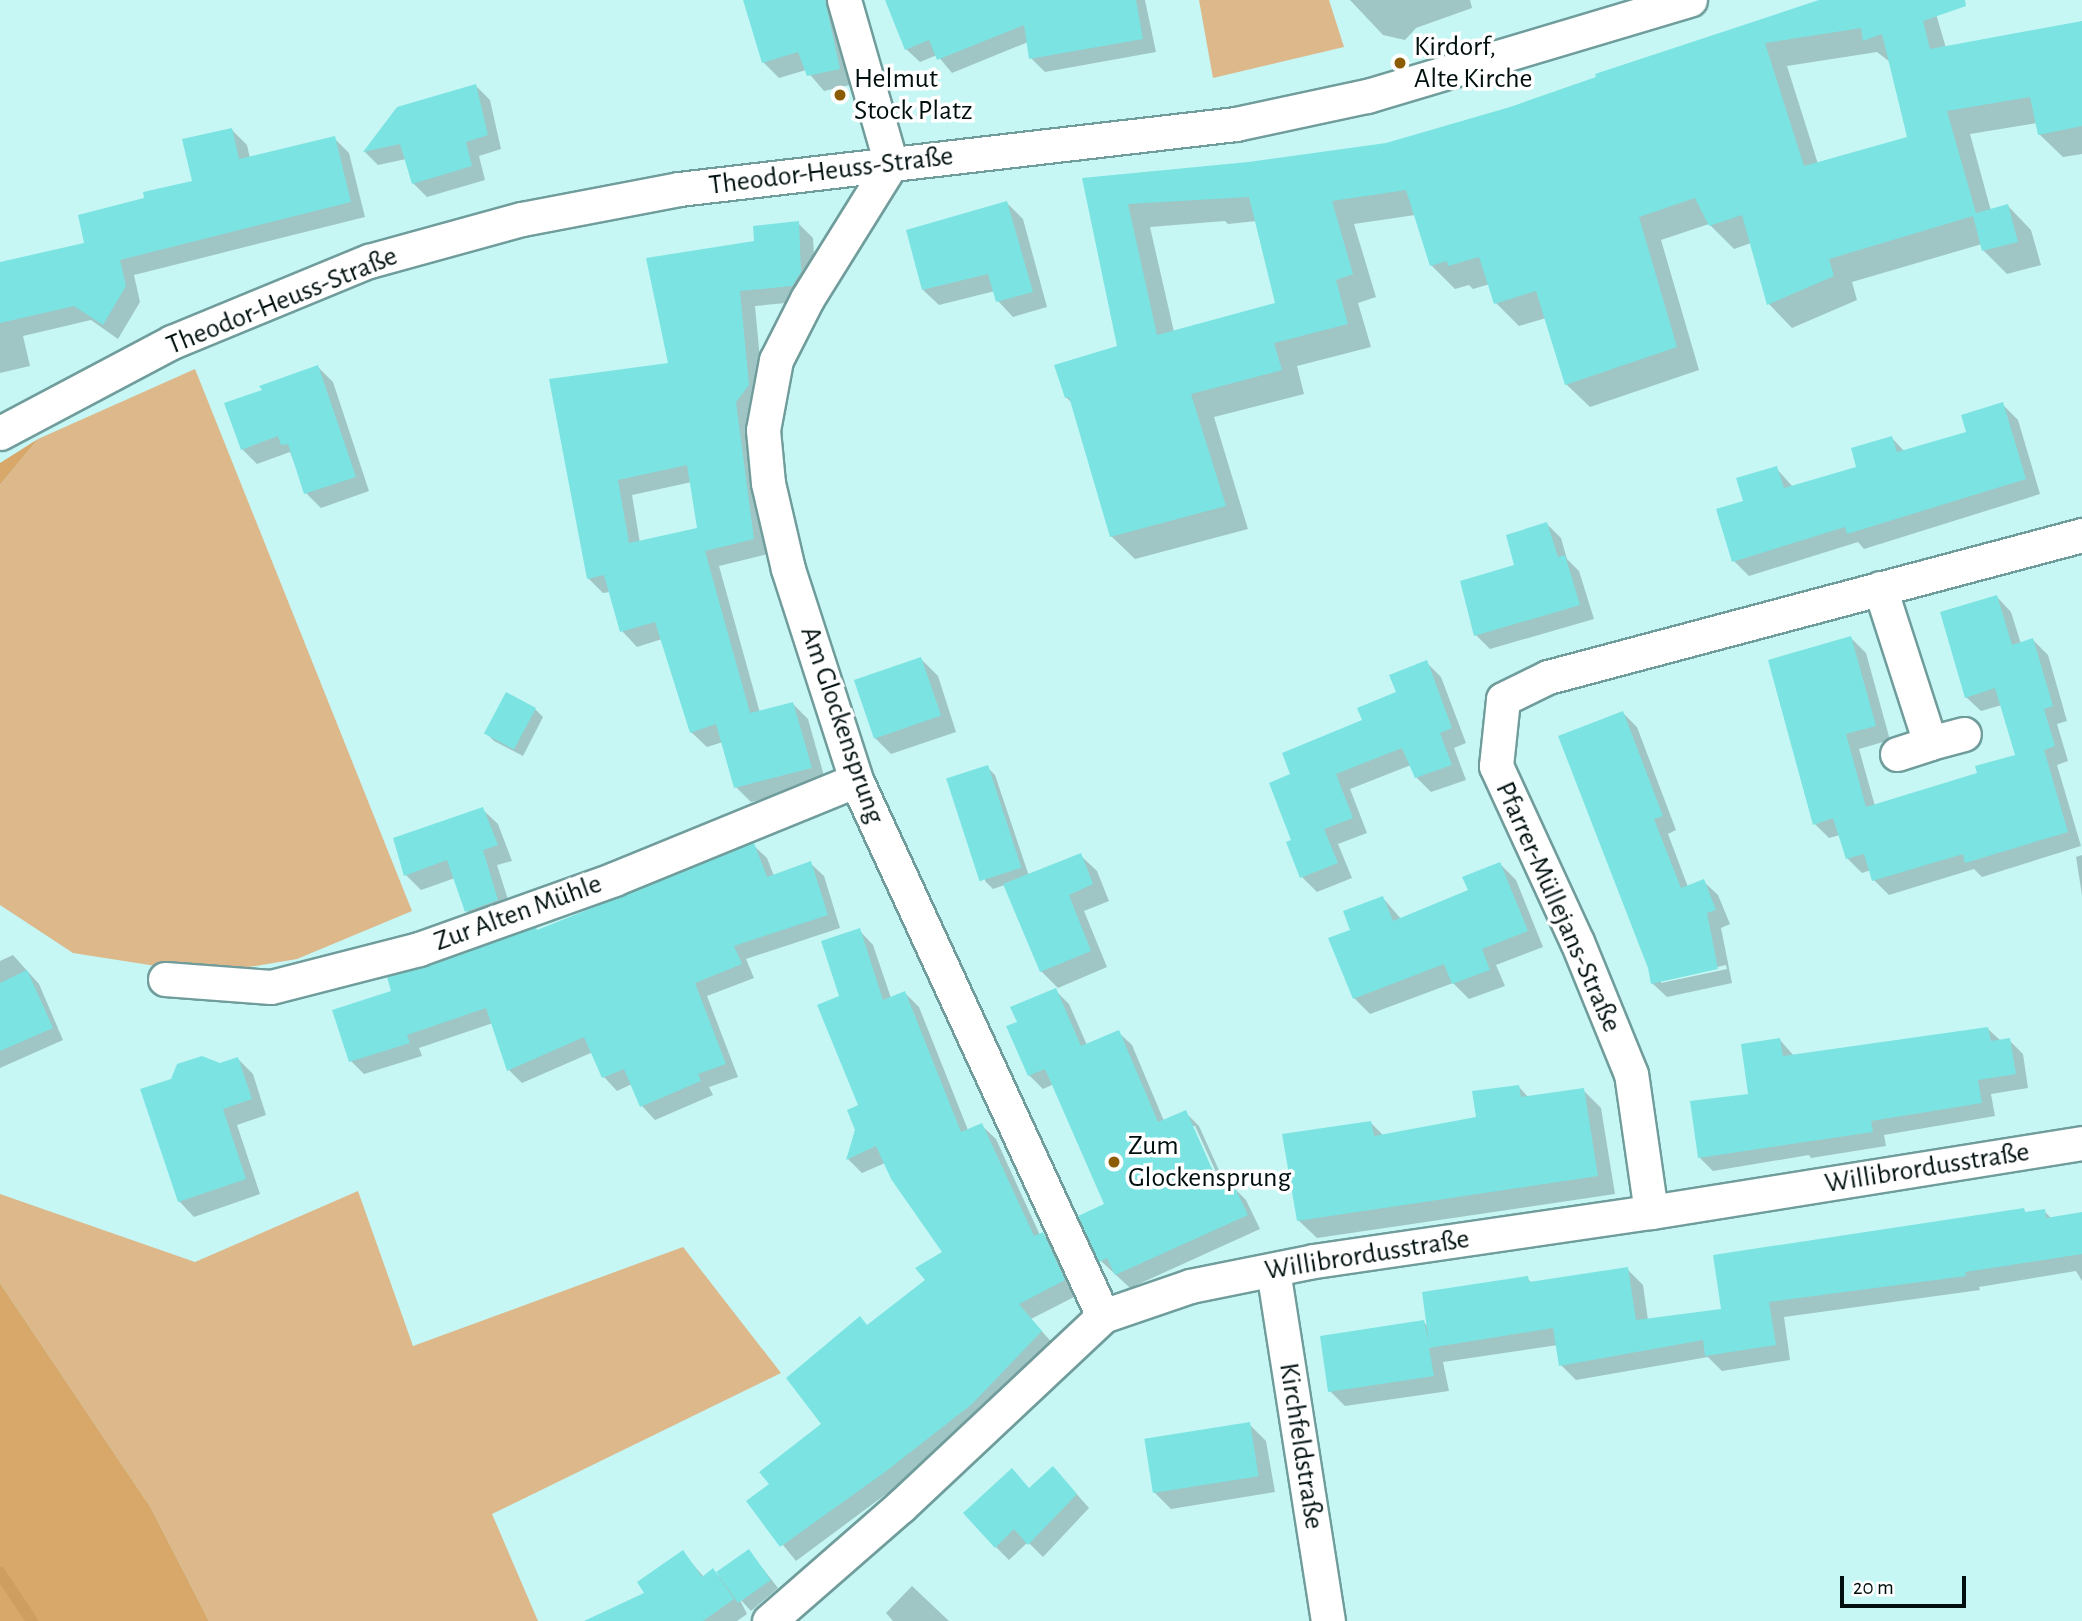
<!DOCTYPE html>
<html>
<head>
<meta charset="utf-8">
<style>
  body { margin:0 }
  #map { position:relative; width:2082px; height:1621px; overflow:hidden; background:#c7f7f5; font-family:"Alegreya Sans",sans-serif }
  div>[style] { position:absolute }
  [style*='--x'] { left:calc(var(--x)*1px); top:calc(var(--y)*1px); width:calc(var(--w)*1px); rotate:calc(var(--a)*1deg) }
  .green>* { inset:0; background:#dcb88b }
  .forest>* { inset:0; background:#d8a86a }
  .shadow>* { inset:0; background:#0003 }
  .stream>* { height:12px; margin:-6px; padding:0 6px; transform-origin:6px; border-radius:6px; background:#ce9e60 }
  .building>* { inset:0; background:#7be4e2; transform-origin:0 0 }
  .roads { filter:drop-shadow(2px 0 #709d9c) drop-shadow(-2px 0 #709d9c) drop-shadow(0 2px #709d9c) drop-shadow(0 -2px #709d9c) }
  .street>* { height:33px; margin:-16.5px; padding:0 16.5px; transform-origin:16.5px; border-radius:16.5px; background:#fff }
  .dots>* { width:19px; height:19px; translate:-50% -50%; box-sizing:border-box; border:4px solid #fff; border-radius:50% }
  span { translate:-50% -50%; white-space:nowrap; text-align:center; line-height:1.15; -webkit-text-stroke:7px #fff; paint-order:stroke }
  .poi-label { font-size:28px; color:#01100f }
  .left { translate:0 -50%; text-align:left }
  .street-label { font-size:28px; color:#01100f }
  .scale { position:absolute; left:1840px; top:1576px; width:126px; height:32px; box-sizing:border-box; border:4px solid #01100f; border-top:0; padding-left:9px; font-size:21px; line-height:24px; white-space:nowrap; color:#01100f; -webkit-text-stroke:5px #fff; paint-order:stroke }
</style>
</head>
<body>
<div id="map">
  <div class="green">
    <div style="clip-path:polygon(1199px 0,1329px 0,1344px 47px,1213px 78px)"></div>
    <div style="clip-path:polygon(195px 369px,412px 911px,297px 959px,207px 974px,73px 953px,0 905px,0 485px,38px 439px)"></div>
    <div style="clip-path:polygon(358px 1191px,413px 1346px,683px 1247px,781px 1373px,492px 1514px,538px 1621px,209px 1621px,151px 1508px,0 1283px,0 1194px,195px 1262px)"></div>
  </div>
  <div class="forest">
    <div style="clip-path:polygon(38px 439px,0 485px,0 463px)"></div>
    <div style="clip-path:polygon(0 1283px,151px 1508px,209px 1621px,0 1621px)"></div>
  </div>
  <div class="shadow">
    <div style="clip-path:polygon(744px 0,836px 0,854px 84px,824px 91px,806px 70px,779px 78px,763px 62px)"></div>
    <div style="clip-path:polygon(887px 0,1145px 0,1156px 52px,1045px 72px,1031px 58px,1028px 42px,952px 73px,937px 55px,920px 62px,906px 49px)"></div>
    <div style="clip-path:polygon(1350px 0,1470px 0,1472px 8px,1416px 28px,1405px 40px,1383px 35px)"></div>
    <div style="clip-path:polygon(evenodd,1826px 0,1932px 0,1946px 48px,2082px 23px,2082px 154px,2063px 157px,2039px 134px,2037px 123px,1970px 134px,1991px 211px,2008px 206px,2031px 230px,2041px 265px,2007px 274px,1984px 251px,1982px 244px,1852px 282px,1857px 300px,1792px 328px,1769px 304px,1751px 243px,1734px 249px,1709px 224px,1661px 240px,1699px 370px,1590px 407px,1566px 384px,1546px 318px,1519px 326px,1496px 303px,1490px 284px,1473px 289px,1469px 285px,1455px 289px,1431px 265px,1415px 215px,1354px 224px,1376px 297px,1358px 303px,1371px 347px,1297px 366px,1304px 394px,1214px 417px,1248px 529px,1135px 559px,1111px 536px,1073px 404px,1066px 397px,1119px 348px,1084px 180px,1249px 164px,1387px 144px,1511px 108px,1826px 0,1877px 52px,1890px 62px,1910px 138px,1818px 164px,1787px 66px,1877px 52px,1826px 0,1225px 221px,1228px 224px,1257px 221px,1278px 305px,1174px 332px,1150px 227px,1225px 221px)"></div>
    <div style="clip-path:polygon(476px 86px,490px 100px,501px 149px,479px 156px,485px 180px,427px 197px,413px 183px,406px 159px,378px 165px,365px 152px,398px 108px)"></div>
    <div style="clip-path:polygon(232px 130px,247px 145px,250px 158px,334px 138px,349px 153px,365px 217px,134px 275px,140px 302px,118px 339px,91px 320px,23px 336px,30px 366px,0 373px,0 264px,86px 244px,146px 199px,194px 182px)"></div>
    <div style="clip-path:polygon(1007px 203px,1023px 219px,1047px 307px,1013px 317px,998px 301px,995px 291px,939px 305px,923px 290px)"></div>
    <div style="clip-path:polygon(evenodd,798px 223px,813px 238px,816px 288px,807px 301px,755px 306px,764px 401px,768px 554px,719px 566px,760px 713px,793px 704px,808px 719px,826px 783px,751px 802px,736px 787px,723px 742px,707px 747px,691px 732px,662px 639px,637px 647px,622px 631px,610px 592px,603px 593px,588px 578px,551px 381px,670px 365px,755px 242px,798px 223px,692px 482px,699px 530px,640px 543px,632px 495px,692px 482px)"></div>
    <div style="clip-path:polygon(318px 367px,333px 382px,369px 491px,321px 508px,306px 493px,290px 452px,257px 464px,242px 449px,264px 391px)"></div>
    <div style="clip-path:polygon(2002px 404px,2018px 420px,2040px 494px,1864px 549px,1858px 542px,1749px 576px,1734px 561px,1745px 502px,1776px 468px,1793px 487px,1858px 468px,1892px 438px,1905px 452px,1968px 433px)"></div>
    <div style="clip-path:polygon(1547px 524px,1561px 538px,1567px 559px,1579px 571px,1594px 619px,1490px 649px,1476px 635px,1516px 566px)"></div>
    <div style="clip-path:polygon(1997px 597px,2011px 612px,2021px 644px,2033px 640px,2048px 655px,2067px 721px,2057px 724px,2068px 761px,2057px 765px,2081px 846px,1982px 877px,1974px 869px,1889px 895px,1874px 880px,1871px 870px,1862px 873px,1847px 858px,1840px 835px,1829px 838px,1815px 824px,1851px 638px,1866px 653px,1890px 740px,1859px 749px,1875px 806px,1979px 774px,2017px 756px,2002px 705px,1981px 711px,1966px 697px)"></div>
    <div style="clip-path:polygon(921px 659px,938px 676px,956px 732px,891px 754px,874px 737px)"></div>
    <div style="clip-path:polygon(1426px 662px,1441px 677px,1466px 743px,1454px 748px,1466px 780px,1431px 792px,1416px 777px,1411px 765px,1350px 789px,1367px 833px,1338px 844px,1352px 878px,1317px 892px,1302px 877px,1293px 841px,1292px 775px,1398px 693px)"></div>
    <div style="clip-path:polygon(535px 709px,543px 717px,523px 756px,494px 741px,486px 733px)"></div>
    <div style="clip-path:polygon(evenodd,1623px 713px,1637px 727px,1676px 830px,1668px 834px,1688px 887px,1703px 881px,1718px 895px,1730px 924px,1721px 928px,1732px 983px,1667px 997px,1652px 983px,1623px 713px,1726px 965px,1727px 969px,1661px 983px,1661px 980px,1726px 965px)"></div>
    <div style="clip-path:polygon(987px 767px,995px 775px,1029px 876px,1080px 855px,1097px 871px,1109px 901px,1084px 911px,1107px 967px,1058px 988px,1041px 971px,1005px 885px,993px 889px,985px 881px)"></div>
    <div style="clip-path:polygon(482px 809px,498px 824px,512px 861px,497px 865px,513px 915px,482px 926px,467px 911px,455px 878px,421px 890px,406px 875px)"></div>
    <div style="clip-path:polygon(753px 845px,767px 858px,774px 876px,810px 863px,824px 876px,840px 928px,746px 959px,754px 978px,707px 996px,738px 1077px,709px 1087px,713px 1095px,655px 1120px,642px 1106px,632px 1084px,617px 1091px,604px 1077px,593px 1052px,522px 1083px,509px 1070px,493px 1023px,419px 1048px,422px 1056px,364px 1074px,351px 1061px,394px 992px,426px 969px,538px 932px)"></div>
    <div style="clip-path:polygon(2082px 855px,2082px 895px,2076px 857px)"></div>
    <div style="clip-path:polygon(1500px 864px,1516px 880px,1543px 947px,1496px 965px,1505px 986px,1469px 999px,1453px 983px,1370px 1014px,1354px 998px,1352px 931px,1383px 898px,1401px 919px,1471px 891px)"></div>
    <div style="clip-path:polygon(859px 930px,873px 945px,891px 998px,905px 993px,919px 1007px,968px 1130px,981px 1125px,996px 1139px,1040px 1235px,1043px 1234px,1057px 1248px,1078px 1295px,1031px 1319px,1055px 1346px,983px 1422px,796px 1561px,748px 1502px,771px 1484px,824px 1425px,868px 1327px,927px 1281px,945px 1253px,885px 1163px,862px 1173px,848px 1159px,861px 1106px,841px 998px)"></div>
    <div style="clip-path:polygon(13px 955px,39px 984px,63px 1040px,0 1068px,0 961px)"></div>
    <div style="clip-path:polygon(evenodd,1055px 990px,1069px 1004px,1087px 1045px,1118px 1032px,1132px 1045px,1164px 1121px,1185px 1112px,1199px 1126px,1227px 1188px,1232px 1186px,1246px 1200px,1260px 1229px,1130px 1288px,1101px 1261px,1106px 1205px,1054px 1084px,1043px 1089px,1029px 1075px,1019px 1023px,1055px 990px,1191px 1126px,1195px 1126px,1227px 1196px,1223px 1198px,1191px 1126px)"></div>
    <div style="clip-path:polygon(1988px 1029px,2001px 1041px,2009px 1040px,2023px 1054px,2028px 1088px,1991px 1094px,1995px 1116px,1884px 1135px,1886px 1146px,1811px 1158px,1809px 1155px,1713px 1171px,1699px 1157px,1750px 1095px,1780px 1040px,1794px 1056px)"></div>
    <div style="clip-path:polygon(238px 1059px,253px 1074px,266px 1115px,237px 1125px,260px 1194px,194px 1217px,179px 1201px,220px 1065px)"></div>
    <div style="clip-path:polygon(1519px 1087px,1529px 1098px,1583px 1090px,1601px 1108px,1615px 1194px,1317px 1238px,1298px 1220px,1371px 1123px,1384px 1136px,1478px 1118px)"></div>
    <div style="clip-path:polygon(2024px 1210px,2027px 1214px,2044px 1211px,2052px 1219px,2082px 1214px,2082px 1281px,2076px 1271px,1979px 1287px,1980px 1290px,1784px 1317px,1790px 1360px,1722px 1371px,1708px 1357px,1576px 1380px,1561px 1365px,1558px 1345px,1443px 1362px,1449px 1391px,1345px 1406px,1330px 1391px,1424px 1322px,1428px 1327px,1527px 1278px,1532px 1283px,1627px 1269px,1643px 1285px,1648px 1320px,1723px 1311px)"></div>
    <div style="clip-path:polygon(1249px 1424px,1266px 1441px,1275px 1492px,1171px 1509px,1154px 1492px)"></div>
    <div style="clip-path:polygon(1066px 1482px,1089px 1508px,1043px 1557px,1028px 1542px,1009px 1560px,996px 1547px,1030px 1490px)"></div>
    <div style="clip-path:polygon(749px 1551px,778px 1588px,751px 1611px,739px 1598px,747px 1614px,737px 1621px,588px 1621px,647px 1593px,682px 1552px,704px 1577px,713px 1570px,718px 1576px)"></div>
    <div style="clip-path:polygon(912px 1586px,949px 1621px,893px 1621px,886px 1613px)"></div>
  </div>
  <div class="stream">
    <div style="--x:0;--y:1573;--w:58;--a:56.3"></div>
  </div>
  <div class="building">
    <div style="clip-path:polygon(743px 0,825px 0,840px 69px,807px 76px,798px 52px,762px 63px)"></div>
    <div style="clip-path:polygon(885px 0,1136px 0,1143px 39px,1029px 59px,1024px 25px,937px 60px,929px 40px,905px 50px)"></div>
    <div style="clip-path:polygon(evenodd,1819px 0,1965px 0,1966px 6px,1923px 21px,1930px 49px,2082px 21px,2082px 126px,2038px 135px,2030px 97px,1947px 111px,1976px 213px,2008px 204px,2018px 242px,1982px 251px,1973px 216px,1829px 259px,1834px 276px,1767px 305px,1742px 215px,1709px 226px,1695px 198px,1639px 217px,1677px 347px,1565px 385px,1536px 291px,1494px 304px,1479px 257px,1448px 266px,1447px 261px,1430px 266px,1406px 190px,1332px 201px,1353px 274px,1336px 280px,1348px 324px,1274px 343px,1282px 370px,1191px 394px,1226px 506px,1110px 537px,1069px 397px,1065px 398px,1054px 365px,1117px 346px,1082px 178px,1248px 162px,1386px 143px,1510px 107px,1596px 77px,1595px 74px,1819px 0,1861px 28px,1863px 41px,1882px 34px,1907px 137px,1804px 166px,1765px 43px,1861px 28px,1819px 0,1249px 197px,1275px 303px,1157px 335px,1128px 204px,1249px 197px)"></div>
    <div style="clip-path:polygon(476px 84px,488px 135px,466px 142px,472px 166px,412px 184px,400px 144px,363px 152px,397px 107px)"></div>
    <div style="clip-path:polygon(232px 128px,239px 159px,335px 136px,351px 202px,120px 260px,126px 286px,103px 325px,74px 306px,0 323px,0 262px,84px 243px,78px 215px,144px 198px,143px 192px,192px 181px,182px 139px)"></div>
    <div style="clip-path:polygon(1007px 201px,1033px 292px,996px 302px,988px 274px,922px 290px,906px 230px)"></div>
    <div style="clip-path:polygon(evenodd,799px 221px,801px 272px,792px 286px,740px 291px,749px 385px,736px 402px,754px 539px,705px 551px,750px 713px,793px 702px,812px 768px,734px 788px,716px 724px,690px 733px,655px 622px,620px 632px,604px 575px,587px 579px,549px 379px,668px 363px,646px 258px,754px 241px,753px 226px,799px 221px,687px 465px,697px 528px,629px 543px,618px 480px,687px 465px)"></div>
    <div style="clip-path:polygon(318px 365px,356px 477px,304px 494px,288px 444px,281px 445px,278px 436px,241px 450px,224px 403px,262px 390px,259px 386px)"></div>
    <div style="clip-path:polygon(2003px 402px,2026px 479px,1847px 534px,1845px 527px,1732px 562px,1716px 509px,1743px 501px,1736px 478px,1777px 466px,1784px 488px,1856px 467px,1851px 448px,1892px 436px,1897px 452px,1966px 432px,1961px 415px)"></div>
    <div style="clip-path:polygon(1547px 522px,1558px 557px,1565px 555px,1580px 605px,1474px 636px,1460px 581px,1514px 565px,1506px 535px)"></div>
    <div style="clip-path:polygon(1997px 595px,2012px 645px,2033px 638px,2053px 706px,2044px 709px,2055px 746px,2044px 750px,2068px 832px,1965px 863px,1963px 854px,1872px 881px,1864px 854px,1846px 859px,1833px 818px,1813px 825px,1768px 660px,1851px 636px,1876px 726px,1846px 734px,1866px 807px,1977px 773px,1975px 766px,2015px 755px,1995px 688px,1965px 698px,1940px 612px)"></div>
    <div style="left:921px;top:657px;width:62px;height:71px;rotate:71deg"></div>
    <div style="clip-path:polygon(1427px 660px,1452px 728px,1440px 733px,1452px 765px,1415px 778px,1402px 748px,1336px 774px,1353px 818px,1324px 829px,1338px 863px,1300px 878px,1286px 842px,1291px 840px,1269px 783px,1290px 774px,1282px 753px,1362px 720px,1357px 708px,1396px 692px,1389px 675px)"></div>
    <div style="left:506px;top:692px;width:34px;height:47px;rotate:28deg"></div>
    <div style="clip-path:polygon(1623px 711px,1663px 816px,1654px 819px,1681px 888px,1704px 879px,1716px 910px,1707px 913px,1718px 969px,1651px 984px,1648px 968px,1558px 736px)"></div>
    <div style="left:988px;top:765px;width:108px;height:44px;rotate:72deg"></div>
    <div style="clip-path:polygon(483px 807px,498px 845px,483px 850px,498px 900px,465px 912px,447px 860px,404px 876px,393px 838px)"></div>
    <div style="clip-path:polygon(754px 843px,767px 877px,811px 861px,828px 915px,734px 946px,742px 964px,695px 983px,726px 1064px,698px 1074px,701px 1081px,640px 1107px,624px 1069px,602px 1078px,584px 1037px,507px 1071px,486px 1008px,407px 1035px,410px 1043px,349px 1062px,332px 1010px,391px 991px,387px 977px,426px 967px,536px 927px,537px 930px)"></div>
    <div style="clip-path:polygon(1081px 853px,1093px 884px,1069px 895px,1091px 951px,1040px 972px,1003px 884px)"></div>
    <div style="clip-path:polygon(1500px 862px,1528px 931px,1482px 949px,1490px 970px,1452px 984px,1444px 964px,1353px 999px,1328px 938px,1350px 930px,1343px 911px,1383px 896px,1393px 921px,1468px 890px,1462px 877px)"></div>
    <div style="clip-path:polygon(860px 928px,883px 1000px,905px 991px,961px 1132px,982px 1123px,1034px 1236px,1043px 1232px,1065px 1280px,1019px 1304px,1042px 1331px,972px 1404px,885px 1472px,780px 1547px,746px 1501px,769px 1484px,759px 1472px,821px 1424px,786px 1378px,860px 1316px,867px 1325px,925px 1280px,915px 1268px,942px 1252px,891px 1179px,876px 1146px,846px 1160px,855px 1130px,847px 1110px,858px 1105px,817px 1005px,839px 996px,821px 941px)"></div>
    <div style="clip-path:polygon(27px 970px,53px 1028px,0 1051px,0 983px)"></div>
    <div style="clip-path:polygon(1056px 988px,1081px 1046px,1119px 1030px,1158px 1122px,1186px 1110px,1221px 1189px,1233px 1184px,1248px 1215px,1115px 1275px,1107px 1258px,1099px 1262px,1078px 1216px,1104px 1204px,1045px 1069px,1028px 1076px,1006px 1026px,1017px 1022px,1010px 1007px)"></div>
    <div style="clip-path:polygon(1988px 1027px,1991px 1041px,2010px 1038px,2016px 1074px,1978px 1080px,1982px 1103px,1871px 1121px,1873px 1132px,1698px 1158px,1690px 1101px,1748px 1094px,1741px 1044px,1780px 1038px,1783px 1056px)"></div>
    <div style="clip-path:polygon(202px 1056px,220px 1063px,238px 1057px,252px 1099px,223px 1109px,246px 1179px,178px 1202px,140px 1089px,171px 1079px,177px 1064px)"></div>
    <div style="clip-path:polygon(1519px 1085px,1521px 1097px,1584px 1088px,1598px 1176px,1297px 1221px,1282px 1134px,1371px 1121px,1374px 1136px,1476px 1117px,1472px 1091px)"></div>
    <div style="clip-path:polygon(2024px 1208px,2025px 1212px,2045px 1209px,2046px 1218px,2082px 1212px,2082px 1254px,1965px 1272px,1966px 1276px,1769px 1302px,1776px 1345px,1705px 1356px,1703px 1340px,1559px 1366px,1553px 1328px,1429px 1348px,1434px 1376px,1328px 1392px,1320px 1336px,1424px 1320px,1429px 1344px,1422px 1292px,1528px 1276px,1529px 1282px,1628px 1267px,1636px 1320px,1721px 1309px,1713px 1255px)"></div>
    <div style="left:1250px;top:1422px;width:55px;height:107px;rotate:81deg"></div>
    <div style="clip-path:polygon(1053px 1466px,1077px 1494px,1028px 1545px,1014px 1529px,995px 1548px,963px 1513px,1012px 1468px,1029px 1488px)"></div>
    <div style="left:749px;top:1549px;width:38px;height:40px;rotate:55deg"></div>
    <div style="clip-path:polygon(683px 1550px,702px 1577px,713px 1568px,734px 1599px,703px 1621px,584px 1621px,644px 1593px,637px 1582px)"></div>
  </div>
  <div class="roads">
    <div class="street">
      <div style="--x:844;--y:0;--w:171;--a:74"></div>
      <div style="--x:891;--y:164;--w:159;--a:121.9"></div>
      <div style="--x:807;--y:299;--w:68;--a:116.9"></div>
      <div style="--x:776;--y:360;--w:71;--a:100.5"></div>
      <div style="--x:763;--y:430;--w:53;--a:84.6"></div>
      <div style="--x:768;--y:483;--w:88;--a:76.9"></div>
      <div style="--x:788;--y:569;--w:222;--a:72.1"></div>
      <div style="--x:856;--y:780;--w:590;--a:65.26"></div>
      <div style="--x:0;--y:433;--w:195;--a:-27.9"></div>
      <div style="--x:172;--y:342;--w:213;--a:-22.4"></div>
      <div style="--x:369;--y:261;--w:159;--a:-15.4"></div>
      <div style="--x:522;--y:219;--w:160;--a:-10.8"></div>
      <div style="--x:679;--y:189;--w:561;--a:-6.66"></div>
      <div style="--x:1236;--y:124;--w:134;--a:-12.1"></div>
      <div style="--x:1367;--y:96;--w:337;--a:-16.6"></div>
      <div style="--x:1880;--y:588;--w:163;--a:72.1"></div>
      <div style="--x:1930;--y:743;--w:35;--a:-15"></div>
      <div style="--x:1897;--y:754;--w:35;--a:-18"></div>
      <div style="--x:165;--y:979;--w:106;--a:4.3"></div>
      <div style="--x:271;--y:987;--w:153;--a:-14.4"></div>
      <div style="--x:419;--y:949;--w:207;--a:-19.7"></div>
      <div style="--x:614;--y:879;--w:261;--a:-22.2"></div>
      <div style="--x:1651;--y:1212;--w:139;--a:-98.2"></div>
      <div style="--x:1631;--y:1074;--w:143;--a:-112.2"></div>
      <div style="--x:1577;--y:942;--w:194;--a:-114.7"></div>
      <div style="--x:1496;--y:766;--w:67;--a:-84"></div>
      <div style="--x:1503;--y:699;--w:50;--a:-26.1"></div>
      <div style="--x:1548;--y:677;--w:553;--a:-14.89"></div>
      <div style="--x:1273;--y:1270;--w:355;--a:81.1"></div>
      <div style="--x:769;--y:1621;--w:175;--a:-41.1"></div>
      <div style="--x:901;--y:1506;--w:277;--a:-43.2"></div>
      <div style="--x:1103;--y:1316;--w:92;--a:-19"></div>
      <div style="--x:1190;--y:1286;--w:126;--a:-11.4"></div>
      <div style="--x:1314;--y:1261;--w:341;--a:-8.3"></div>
      <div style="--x:1651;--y:1212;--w:436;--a:-9.1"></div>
    </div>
  </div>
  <div class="dots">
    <div style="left:1400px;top:63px;background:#8c5c05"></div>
    <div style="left:840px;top:95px;background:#8c5c05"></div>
    <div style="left:1114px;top:1162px;background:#8c5c05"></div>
  </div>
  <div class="poi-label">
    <span class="left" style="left:1414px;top:63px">Kirdorf,<br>Alte Kirche</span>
    <span class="left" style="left:854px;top:95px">Helmut<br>Stock Platz</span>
    <span class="left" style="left:1128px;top:1162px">Zum<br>Glockensprung</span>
  </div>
  <div class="street-label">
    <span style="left:831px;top:171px;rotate:-7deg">Theodor-Heuss-Straße</span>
    <span style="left:282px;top:301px;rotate:-22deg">Theodor-Heuss-Straße</span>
    <span style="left:842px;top:725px;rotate:71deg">Am Glockensprung</span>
    <span style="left:1558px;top:907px;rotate:66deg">Pfarrer-Müllejans-Straße</span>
    <span style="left:518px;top:913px;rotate:-20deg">Zur Alten Mühle</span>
    <span style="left:1927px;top:1168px;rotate:-9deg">Willibrordusstraße</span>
    <span style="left:1367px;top:1255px;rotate:-9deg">Willibrordusstraße</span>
    <span style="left:1301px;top:1446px;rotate:81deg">Kirchfeldstraße</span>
  </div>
  <div class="scale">20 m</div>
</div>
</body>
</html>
